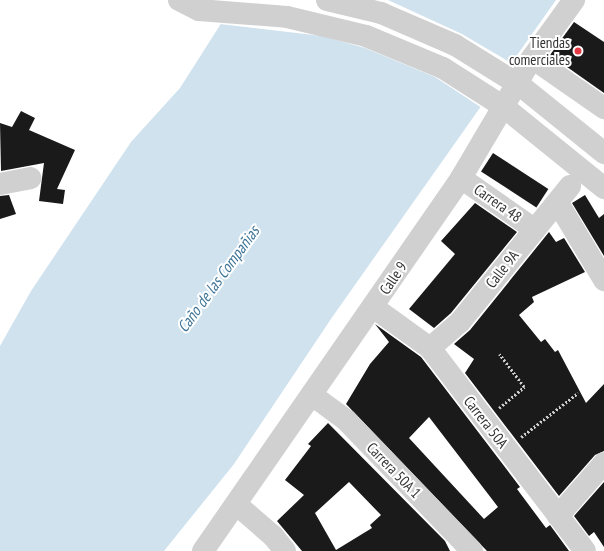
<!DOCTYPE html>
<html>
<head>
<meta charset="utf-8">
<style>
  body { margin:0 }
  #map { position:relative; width:604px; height:551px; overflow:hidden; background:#fff; font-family:"PT Sans Narrow",sans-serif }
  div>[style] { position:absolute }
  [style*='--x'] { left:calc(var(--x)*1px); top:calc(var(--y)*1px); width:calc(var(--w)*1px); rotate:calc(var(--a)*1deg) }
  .water>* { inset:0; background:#cfe2ee }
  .pier>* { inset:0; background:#fff }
  .building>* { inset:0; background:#1a1a1a; transform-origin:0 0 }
  .path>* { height:2.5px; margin-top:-1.25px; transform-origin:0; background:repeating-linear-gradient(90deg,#cdcdcd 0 2px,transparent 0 4px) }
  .minor>* { height:22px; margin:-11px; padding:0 11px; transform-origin:11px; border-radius:11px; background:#d0d0d0 }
  .minor-bridge>* { height:22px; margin:-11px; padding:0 11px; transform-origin:11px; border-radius:11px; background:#d0d0d0 }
  .dots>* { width:11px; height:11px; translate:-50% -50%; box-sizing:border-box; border:2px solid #fff; border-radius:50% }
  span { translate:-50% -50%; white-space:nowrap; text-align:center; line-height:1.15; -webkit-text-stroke:4px #fff; paint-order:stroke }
  .poi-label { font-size:15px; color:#333 }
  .right { translate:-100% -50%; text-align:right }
  .street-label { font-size:15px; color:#333 }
  .water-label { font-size:16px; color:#3f7597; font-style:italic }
</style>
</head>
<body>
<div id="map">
  <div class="water">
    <div style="clip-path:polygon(236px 0,556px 0,333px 316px,234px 464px,164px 551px,0 551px,0 346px,31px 291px,131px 142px,180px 88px)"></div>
  </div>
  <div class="pier">
    <div style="clip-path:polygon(234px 0,388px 0,462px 34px,513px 64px,482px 108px,435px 77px,365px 48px,322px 36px,220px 24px)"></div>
  </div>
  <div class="building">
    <div style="clip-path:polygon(574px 22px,604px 42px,604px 93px,550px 55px)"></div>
    <div style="clip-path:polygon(21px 111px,35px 118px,29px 130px,75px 150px,57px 189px,65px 190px,63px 204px,39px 201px,44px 163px,1px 171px,0 123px,12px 127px)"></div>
    <div style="left:493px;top:153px;width:66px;height:22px;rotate:33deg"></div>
    <div style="clip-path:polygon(9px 195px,16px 214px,0 219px,0 196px)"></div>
    <div style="clip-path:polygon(585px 195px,599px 218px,604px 214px,604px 256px,572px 203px)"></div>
    <div style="clip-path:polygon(475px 203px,517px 232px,451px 313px,434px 328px,409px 309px,455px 254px,441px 241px)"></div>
    <div style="clip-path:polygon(549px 232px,556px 242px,564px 238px,585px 272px,532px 297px,534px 302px,519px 315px,541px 342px,545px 339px,555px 352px,558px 350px,586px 403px,604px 384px,604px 451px,595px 455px,559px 496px,465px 373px,474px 359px,454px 344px,470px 330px)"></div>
    <div style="clip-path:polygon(evenodd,375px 324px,421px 357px,520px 487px,517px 489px,546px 528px,550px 525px,569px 551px,487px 551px,346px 404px,370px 364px,389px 342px,375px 324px,429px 417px,498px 507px,484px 519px,409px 438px,429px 417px)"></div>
    <div style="clip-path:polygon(evenodd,328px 423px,445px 541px,450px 551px,302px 551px,277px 521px,304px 495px,285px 480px,311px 446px,308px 444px,328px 423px,349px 482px,381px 515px,370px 525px,372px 528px,336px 550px,315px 513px,349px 482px)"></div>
    <div style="clip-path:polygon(604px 482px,604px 547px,594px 532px,589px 536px,574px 516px)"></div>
  </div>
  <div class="path">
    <div style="--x:499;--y:408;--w:33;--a:-40"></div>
    <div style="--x:524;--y:387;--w:41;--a:-127.1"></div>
    <div style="--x:521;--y:437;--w:72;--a:-37.7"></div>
  </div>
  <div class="minor">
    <div style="--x:179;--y:0;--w:22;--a:27"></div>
    <div style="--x:532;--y:58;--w:88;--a:34.8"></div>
    <div style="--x:461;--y:178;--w:89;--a:34.9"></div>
    <div style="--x:0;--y:184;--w:31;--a:-11"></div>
    <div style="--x:558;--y:203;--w:90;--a:59.1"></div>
    <div style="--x:373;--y:307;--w:70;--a:35.7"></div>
    <div style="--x:430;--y:348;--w:255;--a:52.6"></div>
    <div style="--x:430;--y:348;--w:40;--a:-41"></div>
    <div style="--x:460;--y:322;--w:175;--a:-51"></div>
    <div style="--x:312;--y:395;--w:42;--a:36.3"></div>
    <div style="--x:346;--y:420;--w:182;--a:46.1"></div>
    <div style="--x:237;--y:505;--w:48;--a:40.7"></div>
    <div style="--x:273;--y:536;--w:19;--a:51"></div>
    <div style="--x:558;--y:516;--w:70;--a:-49"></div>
    <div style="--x:203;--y:551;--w:454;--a:-55.3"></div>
    <div style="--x:461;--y:178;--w:139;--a:-59.4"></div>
    <div style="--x:532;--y:58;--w:72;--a:-54.1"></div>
  </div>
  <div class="minor-bridge">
    <div style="--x:327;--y:0;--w:56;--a:13.5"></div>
    <div style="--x:381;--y:13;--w:81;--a:23.4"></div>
    <div style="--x:455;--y:45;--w:78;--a:31.8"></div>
    <div style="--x:521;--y:86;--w:107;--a:38.9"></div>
    <div style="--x:199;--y:10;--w:88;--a:4.5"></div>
    <div style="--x:287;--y:17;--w:81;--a:13.5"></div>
    <div style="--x:366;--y:36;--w:83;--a:22.6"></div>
    <div style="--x:443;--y:68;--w:72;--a:32.6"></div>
    <div style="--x:504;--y:107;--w:129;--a:39"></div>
  </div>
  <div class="dots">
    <div style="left:578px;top:51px;background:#e63946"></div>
  </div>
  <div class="poi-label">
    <span class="right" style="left:570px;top:51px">Tiendas<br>comerciales</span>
  </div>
  <div class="street-label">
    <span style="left:498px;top:203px;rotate:35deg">Carrera 48</span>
    <span style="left:502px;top:269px;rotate:-52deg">Calle 9A</span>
    <span style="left:393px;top:278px;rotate:-56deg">Calle 9</span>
    <span style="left:486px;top:422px;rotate:52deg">Carrera 50A</span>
    <span style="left:394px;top:470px;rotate:46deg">Carrera 50A 1</span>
  </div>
  <div class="water-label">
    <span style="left:218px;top:279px;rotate:-54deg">Caño de las Compañias</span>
  </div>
</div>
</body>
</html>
